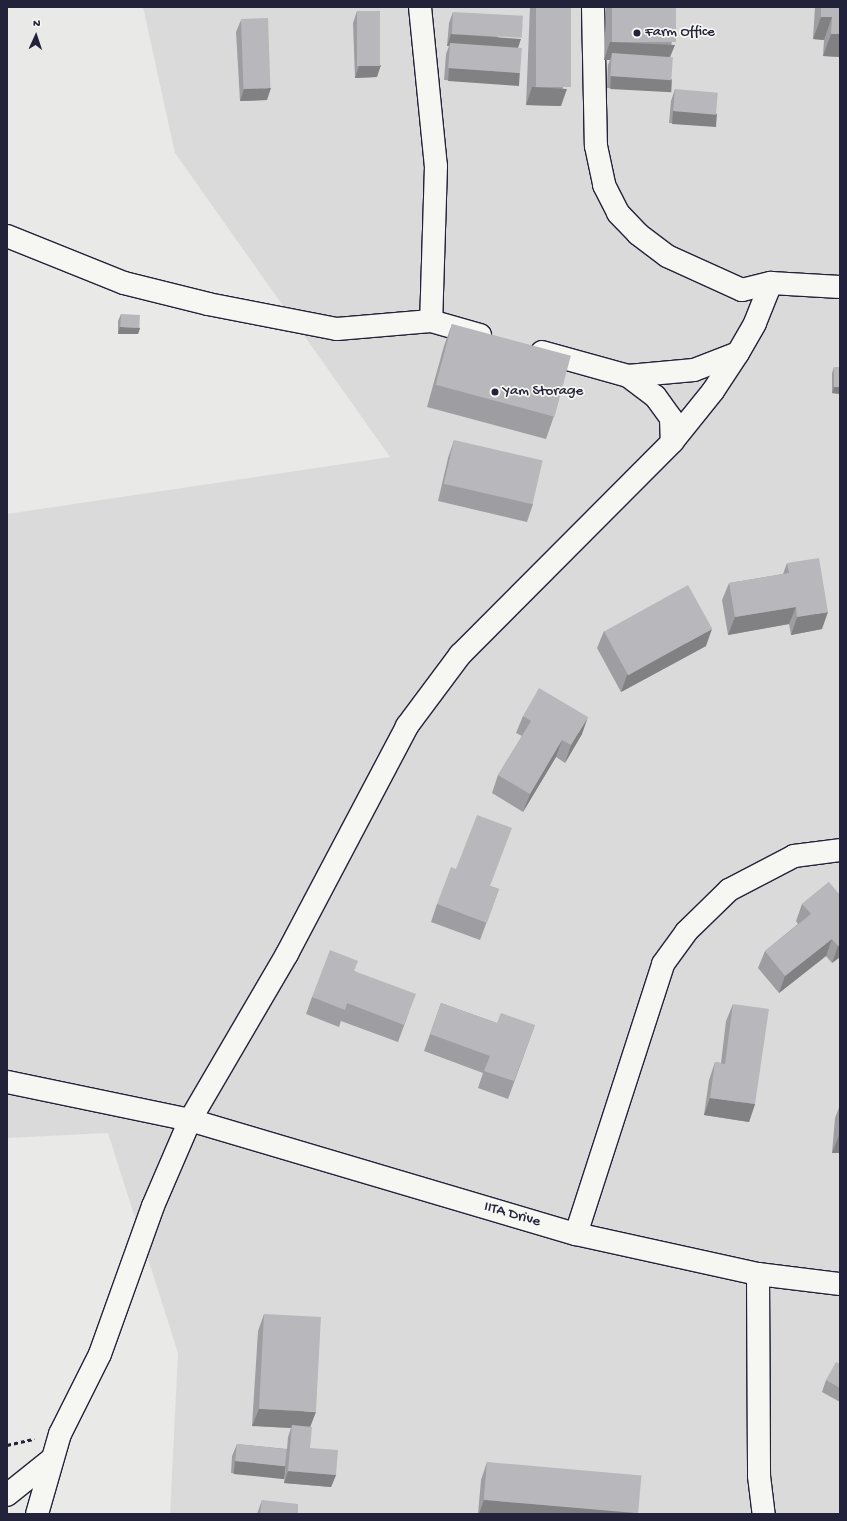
<!DOCTYPE html>
<html>
<head>
<meta charset="utf-8">
<style>
  body { margin:0 }
  #map { position:relative; width:847px; height:1521px; overflow:hidden; background:#e9e9e7; font-family:"Gochi Hand",sans-serif }
  div>[style] { position:absolute }
  [style*='--x'] { left:calc(var(--x)*1px); top:calc(var(--y)*1px); width:calc(var(--w)*1px); rotate:calc(var(--a)*1deg) }
  .built>* { inset:0; background:#dadada }
  .path>* { height:2.5px; margin-top:-1.25px; transform-origin:0; background:repeating-linear-gradient(90deg,#22223b 0 4px,transparent 0 7px) }
  .roads { filter:drop-shadow(1px 0 #22223b) drop-shadow(-1px 0 #22223b) drop-shadow(0 1px #22223b) drop-shadow(0 -1px #22223b) }
  .street>* { height:22px; margin:-11px; padding:0 11px; transform-origin:11px; border-radius:11px; background:#f6f6f2 }
  .wall>* { inset:0; background:#9e9ea2 }
  .shaded-wall>* { inset:0; background:#818184; transform-origin:0 0 }
  .building>* { inset:0; background:#b8b8bc; transform-origin:0 0 }
  .dots>* { width:11px; height:11px; translate:-50% -50%; box-sizing:border-box; border:2px solid #f6f6f2; border-radius:50% }
  span { translate:-50% -50%; white-space:nowrap; text-align:center; line-height:1.15; -webkit-text-stroke:3.5px #f6f6f2; paint-order:stroke }
  .poi-label { font-size:15px; color:#22223b }
  .left { translate:0 -50%; text-align:left }
  .street-label { font-size:15px; color:#22223b }
  .frame { position:absolute; inset:0; border:8px solid #22223b; pointer-events:none }
  .north { position:absolute; left:16px; top:16px; width:40px; height:40px; -webkit-text-stroke:3px #f6f6f2; paint-order:stroke; rotate:3deg; font-size:11px; font-weight:700; line-height:16px; text-align:center; color:#22223b }
  .north::after { content:''; display:block; margin:auto; width:14px; height:18px; background:#22223b; clip-path:polygon(50% 0,100% 100%,50% 72%,0 100%) }
</style>
</head>
<body>
<div id="map">
  <div class="built">
    <div style="clip-path:polygon(143px 7px,840px 7px,840px 1514px,170px 1514px,178px 1353px,108px 1133px,7px 1138px,7px 514px,390px 457px,175px 153px)"></div>
  </div>
  <div class="path">
    <div style="--x:7;--y:1445;--w:28;--a:-13"></div>
  </div>
  <div class="roads">
    <div class="street">
      <div style="--x:420;--y:7;--w:160;--a:84.3"></div>
      <div style="--x:436;--y:166;--w:155;--a:91.8"></div>
      <div style="--x:593;--y:7;--w:139;--a:88.8"></div>
      <div style="--x:596;--y:146;--w:40;--a:78"></div>
      <div style="--x:604;--y:185;--w:31;--a:63"></div>
      <div style="--x:618;--y:213;--w:29;--a:46"></div>
      <div style="--x:638;--y:234;--w:36;--a:37"></div>
      <div style="--x:667;--y:256;--w:82;--a:24.4"></div>
      <div style="--x:742;--y:290;--w:30;--a:-14"></div>
      <div style="--x:7;--y:236;--w:126;--a:21.9"></div>
      <div style="--x:124;--y:283;--w:87;--a:14"></div>
      <div style="--x:208;--y:304;--w:131;--a:11"></div>
      <div style="--x:337;--y:329;--w:94;--a:-4.9"></div>
      <div style="--x:431;--y:321;--w:51;--a:15.9"></div>
      <div style="--x:542;--y:352;--w:89;--a:15.6"></div>
      <div style="--x:628;--y:376;--w:66;--a:-5.2"></div>
      <div style="--x:694;--y:370;--w:47;--a:-21.1"></div>
      <div style="--x:738;--y:353;--w:34;--a:-60"></div>
      <div style="--x:755;--y:323;--w:43;--a:-68.2"></div>
      <div style="--x:771;--y:283;--w:69;--a:3.3"></div>
      <div style="--x:628;--y:376;--w:34;--a:37"></div>
      <div style="--x:655;--y:396;--w:27;--a:54"></div>
      <div style="--x:671;--y:418;--w:24;--a:88"></div>
      <div style="--x:7;--y:1082;--w:187;--a:11.7"></div>
      <div style="--x:190;--y:1120;--w:402;--a:16.5"></div>
      <div style="--x:576;--y:1234;--w:186;--a:12.4"></div>
      <div style="--x:758;--y:1274;--w:83;--a:7"></div>
      <div style="--x:576;--y:1234;--w:284;--a:-72.1"></div>
      <div style="--x:663;--y:964;--w:39;--a:-54"></div>
      <div style="--x:686;--y:932;--w:60;--a:-44.3"></div>
      <div style="--x:729;--y:890;--w:73;--a:-27.6"></div>
      <div style="--x:794;--y:856;--w:46;--a:-7.4"></div>
      <div style="--x:758;--y:1274;--w:202;--a:89.7"></div>
      <div style="--x:759;--y:1476;--w:38;--a:83"></div>
      <div style="--x:7;--y:1495;--w:58;--a:-38.7"></div>
      <div style="--x:37;--y:1514;--w:83;--a:-74"></div>
      <div style="--x:60;--y:1434;--w:89;--a:-63.4"></div>
      <div style="--x:100;--y:1354;--w:157;--a:-70.3"></div>
      <div style="--x:153;--y:1206;--w:94;--a:-66.7"></div>
      <div style="--x:190;--y:1120;--w:192;--a:-59.7"></div>
      <div style="--x:287;--y:954;--w:258;--a:-62.2"></div>
      <div style="--x:407;--y:726;--w:89;--a:-53.3"></div>
      <div style="--x:460;--y:655;--w:301;--a:-45.1"></div>
      <div style="--x:672;--y:442;--w:65;--a:-51.2"></div>
      <div style="--x:713;--y:391;--w:45;--a:-56.7"></div>
    </div>
  </div>
  <div class="wall">
    <div style="clip-path:polygon(530px 7px,571px 7px,561px 106px,526px 105px)"></div>
    <div style="clip-path:polygon(606px 7px,676px 7px,670px 56px,668px 91px,607px 88px,608px 65px,610px 60px,604px 60px)"></div>
    <div style="clip-path:polygon(815px 7px,840px 7px,840px 57px,823px 56px,824px 40px,813px 39px)"></div>
    <div style="clip-path:polygon(357px 11px,377px 77px,355px 78px,353px 23px)"></div>
    <div style="clip-path:polygon(453px 12px,518px 48px,516px 85px,444px 80px,446px 54px,449px 46px,447px 46px,449px 23px)"></div>
    <div style="clip-path:polygon(241px 20px,267px 100px,240px 101px,236px 32px)"></div>
    <div style="clip-path:polygon(675px 89px,717px 114px,713px 126px,669px 123px,671px 101px)"></div>
    <div style="clip-path:polygon(121px 314px,140px 328px,138px 334px,118px 334px,118px 321px)"></div>
    <div style="clip-path:polygon(452px 324px,554px 416px,546px 439px,427px 407px,444px 346px)"></div>
    <div style="clip-path:polygon(834px 367px,840px 367px,840px 394px,832px 393px,832px 373px)"></div>
    <div style="clip-path:polygon(454px 440px,533px 504px,527px 522px,438px 501px,448px 458px)"></div>
    <div style="clip-path:polygon(787px 563px,822px 629px,791px 635px,789px 624px,728px 635px,722px 600px,729px 583px,783px 574px)"></div>
    <div style="clip-path:polygon(604px 631px,706px 646px,621px 692px,597px 648px)"></div>
    <div style="clip-path:polygon(523px 716px,582px 734px,565px 763px,556px 757px,523px 812px,492px 793px,498px 775px,522px 736px,516px 733px)"></div>
    <div style="clip-path:polygon(829px 882px,840px 957px,832px 963px,826px 956px,779px 993px,758px 968px,765px 951px,798px 924px,796px 921px,802px 904px)"></div>
    <div style="clip-path:polygon(490px 886px,499px 889px,480px 940px,431px 922px,437px 904px)"></div>
    <div style="clip-path:polygon(355px 971px,409px 1012px,398px 1042px,341px 1021px,339px 1027px,306px 1014px,312px 997px)"></div>
    <div style="clip-path:polygon(441px 1003px,497px 1023px,535px 1025px,508px 1099px,478px 1088px,483px 1073px,424px 1051px)"></div>
    <div style="clip-path:polygon(733px 1004px,755px 1104px,749px 1122px,704px 1115px,709px 1080px,715px 1062px,721px 1063px,726px 1021px)"></div>
    <div style="clip-path:polygon(840px 1105px,840px 1153px,832px 1153px,835px 1118px)"></div>
    <div style="clip-path:polygon(264px 1314px,310px 1426px,310px 1448px,336px 1475px,331px 1487px,284px 1483px,286px 1466px,281px 1478px,231px 1473px,232px 1456px,237px 1444px,287px 1449px,288px 1437px,291px 1428px,252px 1426px,258px 1331px)"></div>
    <div style="clip-path:polygon(840px 1364px,840px 1402px,822px 1392px,826px 1380px)"></div>
    <div style="clip-path:polygon(487px 1462px,637px 1512px,637px 1514px,478px 1514px,481px 1480px)"></div>
    <div style="clip-path:polygon(262px 1500px,298px 1514px,257px 1514px)"></div>
  </div>
  <div class="shaded-wall">
    <div style="clip-path:polygon(821px 17px,832px 17px,824px 40px,813px 39px)"></div>
    <div style="clip-path:polygon(451px 34px,521px 39px,517px 51px,450px 43px,449px 46px,447px 46px)"></div>
    <div style="clip-path:polygon(831px 34px,840px 34px,840px 57px,823px 56px)"></div>
    <div style="clip-path:polygon(610px 42px,675px 45px,668px 62px,612px 53px,610px 60px,604px 60px)"></div>
    <div style="clip-path:polygon(381px 65px,377px 77px,355px 78px,359px 66px)"></div>
    <div style="left:449px;top:68px;width:71px;height:13px;rotate:4deg"></div>
    <div style="left:611px;top:76px;width:61px;height:13px;rotate:3deg"></div>
    <div style="clip-path:polygon(532px 87px,567px 89px,561px 106px,526px 105px)"></div>
    <div style="clip-path:polygon(271px 88px,267px 100px,240px 101px,244px 89px)"></div>
    <div style="left:673px;top:111px;width:44px;height:13px;rotate:4deg"></div>
    <div style="clip-path:polygon(120px 327px,140px 328px,138px 334px,118px 334px)"></div>
    <div style="clip-path:polygon(834px 387px,840px 387px,840px 394px,832px 393px)"></div>
    <div style="clip-path:polygon(796px 607px,789px 624px,728px 635px,735px 617px)"></div>
    <div style="clip-path:polygon(828px 612px,822px 629px,791px 635px,797px 617px)"></div>
    <div style="clip-path:polygon(712px 629px,706px 646px,621px 692px,627px 675px)"></div>
    <div style="clip-path:polygon(588px 717px,582px 734px,565px 763px,571px 745px)"></div>
    <div style="clip-path:polygon(562px 740px,556px 757px,523px 812px,530px 794px)"></div>
    <div style="clip-path:polygon(832px 939px,826px 956px,779px 993px,785px 976px)"></div>
    <div style="clip-path:polygon(840px 944px,840px 957px,832px 963px,838px 946px)"></div>
    <div style="clip-path:polygon(710px 1098px,755px 1104px,749px 1122px,704px 1115px)"></div>
    <div style="clip-path:polygon(839px 1135px,840px 1136px,840px 1153px,832px 1153px)"></div>
    <div style="clip-path:polygon(259px 1409px,316px 1412px,309px 1430px,292px 1425px,291px 1428px,252px 1426px)"></div>
    <div style="left:235px;top:1461px;width:51px;height:13px;rotate:6deg"></div>
    <div style="clip-path:polygon(288px 1471px,336px 1475px,331px 1487px,284px 1483px)"></div>
    <div style="clip-path:polygon(484px 1500px,637px 1512px,637px 1514px,479px 1514px)"></div>
  </div>
  <div class="building">
    <div style="left:536px;top:7px;width:35px;height:80px"></div>
    <div style="left:612px;top:7px;width:64px;height:35px"></div>
    <div style="clip-path:polygon(821px 7px,840px 7px,840px 34px,831px 34px,832px 17px,821px 17px)"></div>
    <div style="left:357px;top:11px;width:23px;height:55px"></div>
    <div style="left:453px;top:12px;width:70px;height:22px;rotate:3deg"></div>
    <div style="left:268px;top:18px;width:70px;height:27px;rotate:88deg"></div>
    <div style="left:450px;top:43px;width:72px;height:25px;rotate:4deg"></div>
    <div style="left:612px;top:53px;width:61px;height:23px;rotate:4deg"></div>
    <div style="left:675px;top:89px;width:43px;height:22px;rotate:5deg"></div>
    <div style="left:121px;top:314px;width:19px;height:13px;rotate:3deg"></div>
    <div style="left:452px;top:324px;width:123px;height:63px;rotate:15deg"></div>
    <div style="left:834px;top:367px;width:6px;height:20px"></div>
    <div style="left:454px;top:440px;width:91px;height:45px;rotate:13deg"></div>
    <div style="clip-path:polygon(819px 558px,828px 612px,797px 617px,796px 607px,735px 617px,729px 583px,789px 573px,787px 563px)"></div>
    <div style="left:688px;top:585px;width:50px;height:96px;rotate:61deg"></div>
    <div style="clip-path:polygon(539px 688px,588px 717px,571px 745px,562px 740px,530px 794px,498px 775px,531px 721px,523px 716px)"></div>
    <div style="clip-path:polygon(477px 815px,512px 828px,490px 886px,499px 889px,487px 923px,437px 904px,451px 867px,456px 869px)"></div>
    <div style="clip-path:polygon(829px 882px,840px 895px,840px 944px,838px 946px,832px 939px,785px 976px,765px 951px,811px 914px,802px 904px)"></div>
    <div style="clip-path:polygon(330px 950px,358px 961px,354px 971px,416px 994px,404px 1025px,347px 1003px,345px 1010px,312px 997px)"></div>
    <div style="clip-path:polygon(441px 1003px,497px 1023px,501px 1013px,535px 1025px,514px 1081px,484px 1071px,490px 1056px,430px 1034px)"></div>
    <div style="clip-path:polygon(733px 1004px,769px 1009px,755px 1104px,710px 1098px,715px 1062px,725px 1064px)"></div>
    <div style="clip-path:polygon(840px 1119px,840px 1136px,839px 1135px)"></div>
    <div style="left:264px;top:1314px;width:57px;height:95px;rotate:3deg"></div>
    <div style="clip-path:polygon(836px 1362px,840px 1364px,840px 1388px,826px 1380px)"></div>
    <div style="clip-path:polygon(292px 1425px,312px 1427px,310px 1448px,338px 1450px,336px 1475px,288px 1471px)"></div>
    <div style="left:237px;top:1444px;width:50px;height:17px;rotate:6deg"></div>
    <div style="left:487px;top:1462px;width:155px;height:38px;rotate:5deg"></div>
    <div style="clip-path:polygon(262px 1500px,298px 1504px,298px 1514px,260px 1514px)"></div>
  </div>
  <div class="dots">
    <div style="left:637px;top:33px;background:#22223b"></div>
    <div style="left:495px;top:392px;background:#22223b"></div>
  </div>
  <div class="poi-label">
    <span class="left" style="left:645px;top:33px">Farm Office</span>
    <span class="left" style="left:503px;top:392px">Yam Storage</span>
  </div>
  <div class="street-label">
    <span style="left:512px;top:1215px;rotate:16deg">IITA Drive</span>
  </div>
  <div class="frame"></div>
  <div class="north">N</div>
</div>
</body>
</html>
